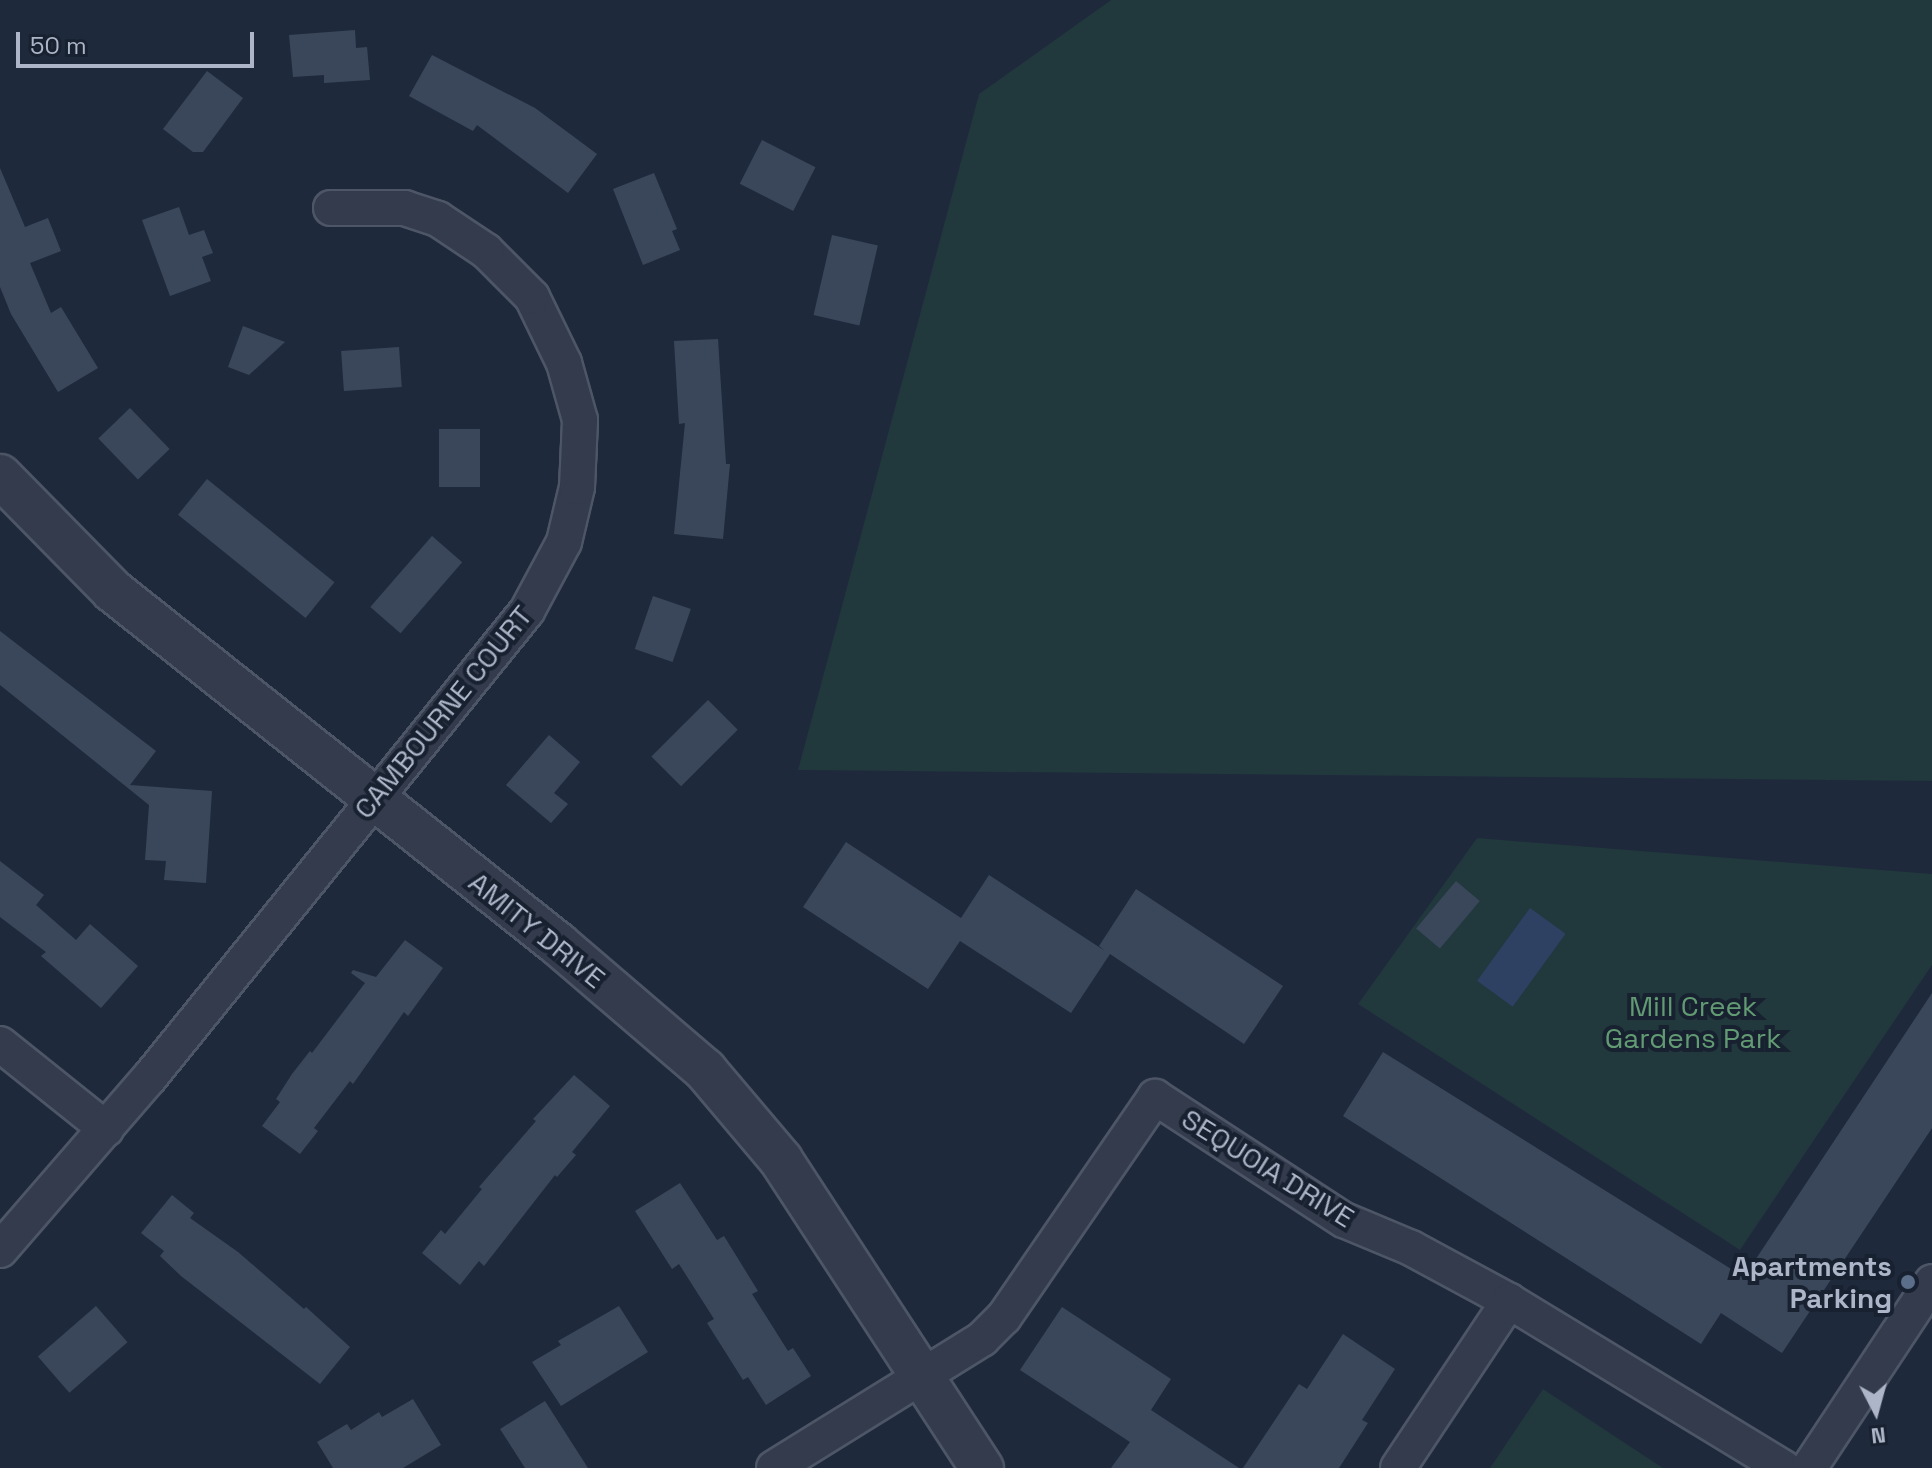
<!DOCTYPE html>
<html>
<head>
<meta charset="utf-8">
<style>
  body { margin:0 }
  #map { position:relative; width:1932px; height:1468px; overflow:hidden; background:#1f293c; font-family:"Space Grotesk",sans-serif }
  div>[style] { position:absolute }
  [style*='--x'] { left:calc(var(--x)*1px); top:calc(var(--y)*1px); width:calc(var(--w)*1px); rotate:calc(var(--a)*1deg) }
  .green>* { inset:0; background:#21383d }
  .water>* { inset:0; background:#2f4163; transform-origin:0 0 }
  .building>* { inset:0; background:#3a475b; transform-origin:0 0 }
  .roads { filter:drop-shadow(2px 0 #4d5666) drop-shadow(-2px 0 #4d5666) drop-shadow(0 2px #4d5666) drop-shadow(0 -2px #4d5666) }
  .minor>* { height:34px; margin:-17px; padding:0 17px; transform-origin:17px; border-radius:17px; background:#333b4c }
  .tertiary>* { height:42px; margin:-21px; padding:0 21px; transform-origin:21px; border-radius:21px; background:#333b4c }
  .dots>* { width:22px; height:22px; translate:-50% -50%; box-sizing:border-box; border:4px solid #182130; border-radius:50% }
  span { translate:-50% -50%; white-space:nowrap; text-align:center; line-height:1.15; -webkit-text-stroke:8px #182130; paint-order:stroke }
  .street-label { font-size:28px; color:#adb6c8 }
  .park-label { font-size:28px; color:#629b73 }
  .poi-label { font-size:28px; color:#adb6c8; font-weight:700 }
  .right { translate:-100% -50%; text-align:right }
  .north { position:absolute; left:1836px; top:1372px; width:80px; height:80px; -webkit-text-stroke:6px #182130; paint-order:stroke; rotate:174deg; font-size:22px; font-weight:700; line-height:32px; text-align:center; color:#adb6c8 }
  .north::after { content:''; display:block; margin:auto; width:28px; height:36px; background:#adb6c8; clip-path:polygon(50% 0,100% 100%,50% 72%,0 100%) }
  .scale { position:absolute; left:16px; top:32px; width:238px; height:36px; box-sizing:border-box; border:4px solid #adb6c8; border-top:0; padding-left:10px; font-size:24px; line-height:28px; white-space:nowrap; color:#adb6c8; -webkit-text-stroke:6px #182130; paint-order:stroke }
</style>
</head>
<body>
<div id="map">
  <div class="green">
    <div style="clip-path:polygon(1111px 0,1932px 0,1932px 781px,798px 770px,979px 94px)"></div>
    <div style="clip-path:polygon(1477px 838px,1932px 874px,1932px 965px,1740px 1250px,1358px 1004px)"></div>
    <div style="clip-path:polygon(1543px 1389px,1663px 1468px,1490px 1468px)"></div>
  </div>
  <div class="water">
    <div style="left:1530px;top:908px;width:44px;height:90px;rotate:36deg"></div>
  </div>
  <div class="building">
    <div style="clip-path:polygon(355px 30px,356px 48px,367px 47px,370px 80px,324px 83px,324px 75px,293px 77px,289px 35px)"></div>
    <div style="clip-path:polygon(432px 55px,535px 108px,597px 154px,568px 193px,477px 125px,473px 131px,409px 96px)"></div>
    <div style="clip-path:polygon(207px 71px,243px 98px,203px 152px,193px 152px,163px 129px)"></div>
    <div style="left:762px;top:140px;width:60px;height:49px;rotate:27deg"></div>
    <div style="clip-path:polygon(0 168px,25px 227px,48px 218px,61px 251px,30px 263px,51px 313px,61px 307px,98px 368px,58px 392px,11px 314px,0 287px)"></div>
    <div style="clip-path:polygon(654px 173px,677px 229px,672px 231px,680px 250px,643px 265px,613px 189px)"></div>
    <div style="clip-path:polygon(179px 207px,189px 235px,204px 230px,213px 253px,202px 257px,211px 281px,170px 296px,142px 220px)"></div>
    <div style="left:832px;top:235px;width:47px;height:82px;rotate:13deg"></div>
    <div style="clip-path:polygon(243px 326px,285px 342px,249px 375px,228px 367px)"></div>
    <div style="clip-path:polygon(718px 339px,726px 464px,730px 464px,723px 539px,674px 534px,685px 423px,679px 424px,674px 341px)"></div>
    <div style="left:399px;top:347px;width:40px;height:58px;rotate:86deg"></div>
    <div style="left:130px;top:408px;width:57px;height:44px;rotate:46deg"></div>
    <div style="left:439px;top:429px;width:41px;height:58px"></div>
    <div style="left:207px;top:479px;width:164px;height:46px;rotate:39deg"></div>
    <div style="left:432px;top:536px;width:40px;height:94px;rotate:41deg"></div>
    <div style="left:653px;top:596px;width:40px;height:56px;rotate:19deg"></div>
    <div style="clip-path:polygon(0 631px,156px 751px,130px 785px,212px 791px,206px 883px,164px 880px,166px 861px,145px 860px,149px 805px,0 685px)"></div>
    <div style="left:708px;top:700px;width:42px;height:80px;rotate:45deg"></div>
    <div style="clip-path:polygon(549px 735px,580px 762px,554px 793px,568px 804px,551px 823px,506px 785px)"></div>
    <div style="clip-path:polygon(846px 842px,961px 918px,989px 875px,1105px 951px,1099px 946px,1136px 889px,1283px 986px,1244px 1044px,1110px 954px,1071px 1013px,960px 941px,928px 989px,803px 907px)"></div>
    <div style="clip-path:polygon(0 861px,44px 895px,36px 905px,76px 940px,90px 924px,138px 966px,101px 1008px,41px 956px,46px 952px,0 917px)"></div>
    <div style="left:1456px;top:881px;width:31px;height:62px;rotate:40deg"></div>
    <div style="clip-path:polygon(405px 940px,443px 968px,408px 1016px,404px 1012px,353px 1084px,350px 1081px,314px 1128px,318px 1131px,300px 1154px,262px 1126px,280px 1102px,276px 1099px,292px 1074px,310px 1051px,312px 1053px,365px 983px,351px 973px,353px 970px,376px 977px)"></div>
    <div style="clip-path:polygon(1932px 993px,1932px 1128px,1782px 1353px,1721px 1313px,1701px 1344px,1343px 1116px,1383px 1052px,1744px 1277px)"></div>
    <div style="clip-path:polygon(574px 1075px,610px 1106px,572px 1152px,576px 1155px,557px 1177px,555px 1175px,484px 1266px,479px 1261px,460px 1285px,422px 1253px,441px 1230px,445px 1234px,482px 1189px,479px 1187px,536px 1121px,533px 1119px)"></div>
    <div style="clip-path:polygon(680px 1183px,717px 1240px,724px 1236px,758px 1291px,752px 1294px,788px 1351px,793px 1348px,811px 1376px,766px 1405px,748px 1377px,743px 1380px,707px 1323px,714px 1319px,679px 1264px,672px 1269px,635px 1211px)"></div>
    <div style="clip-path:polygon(172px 1195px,194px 1213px,190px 1218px,238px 1252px,304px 1309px,306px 1307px,350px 1347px,320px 1384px,181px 1276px,160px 1256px,164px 1251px,141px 1233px)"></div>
    <div style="left:96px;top:1306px;width:48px;height:77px;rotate:49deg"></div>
    <div style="clip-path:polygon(619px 1306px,648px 1352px,561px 1406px,532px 1362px,561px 1345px,558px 1341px)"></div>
    <div style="clip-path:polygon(1062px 1307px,1171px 1379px,1151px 1410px,1239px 1468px,1111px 1468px,1130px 1442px,1020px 1370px)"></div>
    <div style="clip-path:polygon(1343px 1334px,1395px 1369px,1362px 1420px,1368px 1423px,1339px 1468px,1243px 1468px,1299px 1384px,1307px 1389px)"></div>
    <div style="clip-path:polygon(413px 1399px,441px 1445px,403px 1468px,333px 1468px,317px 1442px,347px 1424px,351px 1430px,379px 1412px,382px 1417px)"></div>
    <div style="clip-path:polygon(545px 1401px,588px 1468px,525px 1468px,500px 1429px)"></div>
  </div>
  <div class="roads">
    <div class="minor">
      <div style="--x:0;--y:1044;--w:136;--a:38.7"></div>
      <div style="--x:0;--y:1250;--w:229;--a:-49.1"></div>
      <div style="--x:150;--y:1077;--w:599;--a:-51.03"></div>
      <div style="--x:527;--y:611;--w:78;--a:-61.8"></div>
      <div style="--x:564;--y:542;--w:57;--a:-76.7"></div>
      <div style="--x:577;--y:487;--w:67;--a:-87.4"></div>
      <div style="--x:580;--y:420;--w:59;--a:-105.7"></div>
      <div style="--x:564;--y:363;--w:73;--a:-115.9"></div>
      <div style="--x:532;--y:297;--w:65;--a:-135"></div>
      <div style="--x:486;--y:251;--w:58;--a:-146.3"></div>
      <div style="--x:438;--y:219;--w:35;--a:-162"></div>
      <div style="--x:405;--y:208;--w:74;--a:180"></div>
      <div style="--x:774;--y:1468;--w:245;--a:-31.8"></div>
      <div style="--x:982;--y:1339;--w:31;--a:-45"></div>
      <div style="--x:1004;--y:1317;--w:267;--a:-55.5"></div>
      <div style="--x:1155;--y:1097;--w:225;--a:33.1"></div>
      <div style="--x:1344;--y:1220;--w:73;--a:22.7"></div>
      <div style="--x:1411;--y:1248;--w:111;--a:28.4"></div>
      <div style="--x:1509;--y:1301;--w:322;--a:31.3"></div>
      <div style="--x:1398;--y:1468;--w:201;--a:-56.4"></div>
      <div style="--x:1809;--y:1468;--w:223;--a:-56.5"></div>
    </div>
    <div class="tertiary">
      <div style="--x:0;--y:476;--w:161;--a:45.5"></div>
      <div style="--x:113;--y:591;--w:568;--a:38.42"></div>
      <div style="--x:558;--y:944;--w:194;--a:40.6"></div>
      <div style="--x:705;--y:1070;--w:118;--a:49.8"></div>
      <div style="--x:781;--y:1160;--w:368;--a:56.9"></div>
    </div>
  </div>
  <div class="dots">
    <div style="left:1908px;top:1282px;background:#5c6f8a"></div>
  </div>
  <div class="street-label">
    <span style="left:443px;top:712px;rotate:-51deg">CAMBOURNE COURT</span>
    <span style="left:537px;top:930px;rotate:39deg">AMITY DRIVE</span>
    <span style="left:1268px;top:1168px;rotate:32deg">SEQUOIA DRIVE</span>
  </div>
  <div class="park-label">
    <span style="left:1693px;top:1022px">Mill Creek<br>Gardens Park</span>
  </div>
  <div class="poi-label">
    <span class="right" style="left:1892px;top:1282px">Apartments<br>Parking</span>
  </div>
  <div class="north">N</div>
  <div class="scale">50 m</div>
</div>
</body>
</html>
